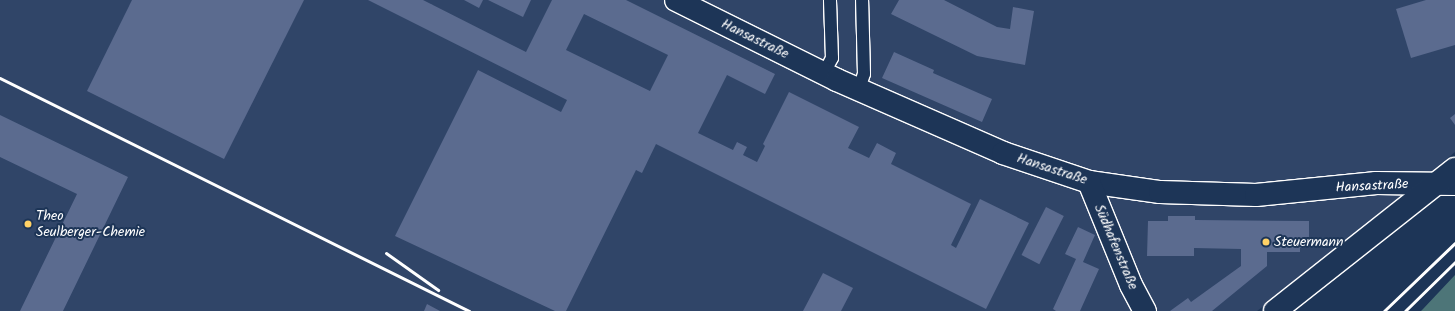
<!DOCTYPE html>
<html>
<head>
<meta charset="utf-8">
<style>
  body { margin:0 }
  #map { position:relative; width:1455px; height:311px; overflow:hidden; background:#1d3557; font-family:Kalam,sans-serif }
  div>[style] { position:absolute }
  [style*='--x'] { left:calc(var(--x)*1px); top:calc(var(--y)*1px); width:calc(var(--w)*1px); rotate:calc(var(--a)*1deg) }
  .built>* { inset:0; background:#304568 }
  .green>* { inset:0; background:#4d7578 }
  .building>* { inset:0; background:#5b6b8f; transform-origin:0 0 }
  .roads { filter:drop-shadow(1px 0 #fff) drop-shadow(-1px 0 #fff) drop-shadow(0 1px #fff) drop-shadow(0 -1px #fff) }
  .lane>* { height:12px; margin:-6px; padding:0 6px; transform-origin:6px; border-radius:6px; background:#1d3557 }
  .street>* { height:22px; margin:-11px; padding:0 11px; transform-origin:11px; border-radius:11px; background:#1d3557 }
  .rail>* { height:3px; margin:-1.5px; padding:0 1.5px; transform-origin:1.5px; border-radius:1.5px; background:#fff }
  .dots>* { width:11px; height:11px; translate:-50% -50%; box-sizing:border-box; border:2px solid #1d3557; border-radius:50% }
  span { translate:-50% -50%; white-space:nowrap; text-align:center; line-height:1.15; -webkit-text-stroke:4px #1d3557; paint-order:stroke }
  .street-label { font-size:14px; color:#fff }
  .poi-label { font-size:14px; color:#fff }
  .left { translate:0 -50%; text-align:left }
</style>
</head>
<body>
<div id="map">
  <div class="built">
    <div style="clip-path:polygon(0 0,1455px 0,1455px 152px,1311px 271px,1257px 311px,0 311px)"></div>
  </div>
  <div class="green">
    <div style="clip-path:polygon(1455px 275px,1455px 311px,1421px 311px,1423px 309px)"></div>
  </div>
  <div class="building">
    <div style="clip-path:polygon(132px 0,304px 0,224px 159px,87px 91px)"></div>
    <div style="clip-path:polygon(evenodd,368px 0,423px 0,526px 52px,552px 0,626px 0,775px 74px,765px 94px,727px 75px,698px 133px,733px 150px,737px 142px,747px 147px,743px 155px,757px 162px,765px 146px,763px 144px,789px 92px,859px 127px,848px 148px,869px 158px,877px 143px,896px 153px,891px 164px,971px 204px,951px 245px,956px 248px,980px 199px,1029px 223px,986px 309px,656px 144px,642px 173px,636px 170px,566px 311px,555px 311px,395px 236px,478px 70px,561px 112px,567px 100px,368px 0,584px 14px,668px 55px,650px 91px,566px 50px,584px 14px)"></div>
    <div style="clip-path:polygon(464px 0,483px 0,479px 8px)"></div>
    <div style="clip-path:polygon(488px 0,531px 0,523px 17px)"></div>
    <div style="clip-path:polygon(899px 0,944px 0,997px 27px,1010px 29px,1013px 7px,1034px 11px,1025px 65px,977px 56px,891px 14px)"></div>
    <div style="clip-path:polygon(1426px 0,1455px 0,1455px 45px,1411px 58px,1396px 9px)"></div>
    <div style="clip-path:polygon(894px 52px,934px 70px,933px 73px,992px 99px,982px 122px,882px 78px)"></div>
    <div style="clip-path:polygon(1455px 114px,1455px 125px,1450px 118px)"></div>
    <div style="clip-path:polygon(0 115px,128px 177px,63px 311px,20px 311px,77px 194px,0 157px)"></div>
    <div style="left:1046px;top:207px;width:20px;height:54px;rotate:27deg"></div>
    <div style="clip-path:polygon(1168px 216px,1195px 216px,1195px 220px,1309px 221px,1309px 237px,1304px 237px,1304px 248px,1300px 248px,1300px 252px,1267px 252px,1267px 266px,1212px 311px,1170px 311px,1188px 298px,1191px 302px,1241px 266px,1241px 249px,1194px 248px,1194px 256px,1147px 256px,1148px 221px,1168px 221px)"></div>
    <div style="clip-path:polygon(1078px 227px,1095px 235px,1083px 262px,1099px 269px,1080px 311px,1056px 311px,1053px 309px,1076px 259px,1065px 254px)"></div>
    <div style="clip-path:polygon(823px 273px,853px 288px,841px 311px,803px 311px)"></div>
    <div style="clip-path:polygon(427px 304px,440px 311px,424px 311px)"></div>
  </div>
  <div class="roads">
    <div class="lane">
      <div style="--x:824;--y:73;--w:17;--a:-62"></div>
      <div style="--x:832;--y:58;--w:58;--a:-92"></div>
      <div style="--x:859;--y:89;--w:16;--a:-72"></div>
      <div style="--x:864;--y:74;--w:74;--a:-91.5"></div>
    </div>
    <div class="street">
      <div style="--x:676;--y:0;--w:180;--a:26.4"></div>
      <div style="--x:837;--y:80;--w:181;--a:23.7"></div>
      <div style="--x:1003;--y:153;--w:91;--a:18.6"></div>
      <div style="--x:1089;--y:182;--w:72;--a:8"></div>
      <div style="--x:1160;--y:192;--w:96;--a:1.8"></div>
      <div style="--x:1256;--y:195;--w:121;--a:-5.7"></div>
      <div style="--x:1376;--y:183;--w:79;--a:0.7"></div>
      <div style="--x:1089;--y:182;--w:111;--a:67.8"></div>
      <div style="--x:1131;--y:285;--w:30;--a:62"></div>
      <div style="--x:1275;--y:311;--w:229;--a:-38.3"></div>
    </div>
  </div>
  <div class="rail">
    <div style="--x:0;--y:78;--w:524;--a:26.42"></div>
    <div style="--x:386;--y:253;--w:64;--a:35.4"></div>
    <div style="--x:1384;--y:311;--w:98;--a:-43.8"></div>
    <div style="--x:1405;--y:311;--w:70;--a:-44.4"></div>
  </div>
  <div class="dots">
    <div style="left:28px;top:224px;background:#ffd166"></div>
    <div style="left:1266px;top:242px;background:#ffd166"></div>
  </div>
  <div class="street-label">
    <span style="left:755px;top:39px;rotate:26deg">Hansastraße</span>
    <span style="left:1052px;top:169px;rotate:18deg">Hansastraße</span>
    <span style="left:1372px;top:186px;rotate:-3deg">Hansastraße</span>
    <span style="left:1116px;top:247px;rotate:67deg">Südhafenstraße</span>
  </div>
  <div class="poi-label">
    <span class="left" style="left:36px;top:224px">Theo<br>Seulberger-Chemie</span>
    <span class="left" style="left:1274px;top:242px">Steuermann</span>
  </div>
</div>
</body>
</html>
